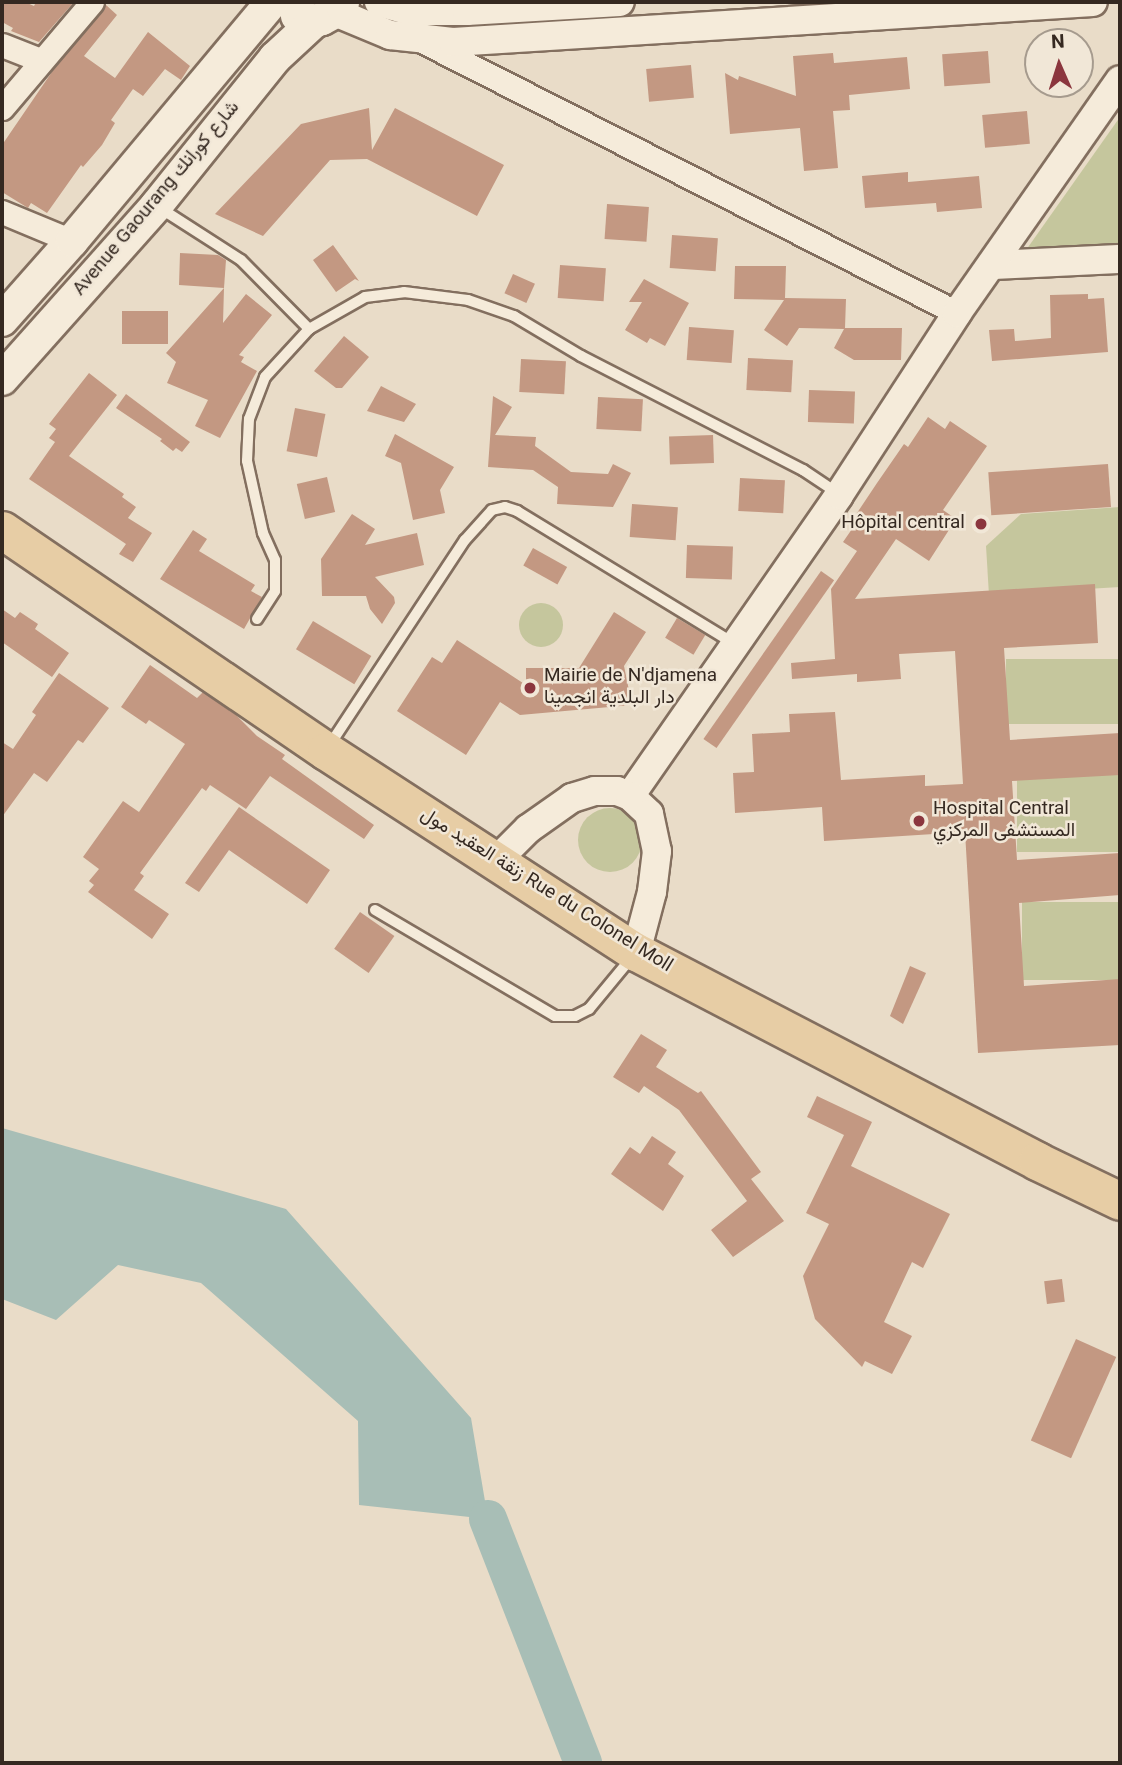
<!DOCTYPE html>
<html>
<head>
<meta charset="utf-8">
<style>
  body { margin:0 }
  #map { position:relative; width:1122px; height:1765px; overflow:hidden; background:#e9dcc8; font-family:Georgia,Vazirmatn,serif }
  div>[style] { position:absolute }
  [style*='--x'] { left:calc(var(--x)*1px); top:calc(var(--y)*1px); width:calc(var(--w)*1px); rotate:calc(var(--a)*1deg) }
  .green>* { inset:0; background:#c5c69d; transform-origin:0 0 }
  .round { border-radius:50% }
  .water>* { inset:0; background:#a8beb6 }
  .river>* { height:38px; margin:-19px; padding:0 19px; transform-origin:19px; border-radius:19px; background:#a8beb6 }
  .building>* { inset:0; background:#c39882; transform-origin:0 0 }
  .roads { filter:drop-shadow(2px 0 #836f5f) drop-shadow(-2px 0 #836f5f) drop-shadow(0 2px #836f5f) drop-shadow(0 -2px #836f5f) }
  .service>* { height:10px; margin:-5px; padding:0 5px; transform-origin:5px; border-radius:5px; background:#f5ebda }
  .minor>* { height:23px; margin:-11.5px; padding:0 11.5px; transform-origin:11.5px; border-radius:11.5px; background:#f5ebda }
  .tertiary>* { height:28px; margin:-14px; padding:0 14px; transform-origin:14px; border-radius:14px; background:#f5ebda }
  .secondary>* { height:32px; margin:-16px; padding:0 16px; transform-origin:16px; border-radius:16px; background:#f5ebda }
  .primary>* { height:37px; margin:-18.5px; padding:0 18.5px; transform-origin:18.5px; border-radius:18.5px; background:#e7cda5 }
  .dots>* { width:19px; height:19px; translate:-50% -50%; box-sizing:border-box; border:4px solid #f1e7d7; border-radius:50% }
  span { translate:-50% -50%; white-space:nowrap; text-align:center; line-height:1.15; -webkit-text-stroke:5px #f1e7d7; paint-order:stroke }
  .street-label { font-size:19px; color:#352921 }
  .poi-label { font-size:19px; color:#352921 }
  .right { translate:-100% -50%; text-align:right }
  .left { translate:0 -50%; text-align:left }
  .frame { position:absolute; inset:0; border:4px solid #352921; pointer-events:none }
  .north { position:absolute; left:1024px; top:28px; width:70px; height:70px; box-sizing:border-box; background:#f1e7d7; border:2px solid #a69b8e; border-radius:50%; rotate:357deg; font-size:19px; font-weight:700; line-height:28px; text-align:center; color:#352921 }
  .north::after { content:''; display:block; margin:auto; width:24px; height:32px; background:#8b363e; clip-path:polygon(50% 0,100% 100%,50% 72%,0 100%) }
</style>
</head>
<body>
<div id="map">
  <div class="green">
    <div style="clip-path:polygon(1120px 117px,1120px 253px,1019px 260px)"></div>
    <div style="clip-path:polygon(1120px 507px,1120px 587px,989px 595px,986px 546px,1021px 514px)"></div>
    <div class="round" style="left:519px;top:603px;width:44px;height:44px"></div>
    <div style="left:1120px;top:659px;width:65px;height:114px;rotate:90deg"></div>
    <div style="left:1120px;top:770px;width:82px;height:103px;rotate:90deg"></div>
    <div class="round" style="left:578px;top:808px;width:64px;height:64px"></div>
    <div style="left:1120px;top:902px;width:78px;height:98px;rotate:90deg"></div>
  </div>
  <div class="water">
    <div style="clip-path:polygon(2px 1128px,286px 1209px,471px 1418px,488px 1519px,359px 1505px,358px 1421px,201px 1283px,118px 1265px,56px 1320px,2px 1299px)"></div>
  </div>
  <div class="river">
    <div style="--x:488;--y:1519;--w:262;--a:68.7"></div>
  </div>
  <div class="building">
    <div style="clip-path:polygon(2px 2px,25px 2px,34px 6px,36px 2px,74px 2px,39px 42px,11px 31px,13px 28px,2px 22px)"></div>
    <div style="clip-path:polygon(106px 5px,117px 15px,84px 56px,115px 78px,148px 32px,190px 66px,181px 80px,165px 69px,143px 96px,133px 89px,111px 120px,115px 123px,102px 145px,83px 167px,81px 165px,47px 213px,31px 203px,28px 208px,2px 192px,2px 145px,56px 66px)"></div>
    <div style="left:988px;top:51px;width:32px;height:46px;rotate:86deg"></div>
    <div style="clip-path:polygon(833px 53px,834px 63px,907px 57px,910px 89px,849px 95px,850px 110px,833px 111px,838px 168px,804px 171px,800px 128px,730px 134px,725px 73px,738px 80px,739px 76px,796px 96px,793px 56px)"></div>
    <div style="left:691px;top:65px;width:33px;height:45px;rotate:85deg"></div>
    <div style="clip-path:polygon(369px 108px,372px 150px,395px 108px,504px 165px,477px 216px,367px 159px,330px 160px,263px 236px,215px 214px,301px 124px)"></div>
    <div style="left:1027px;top:111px;width:33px;height:45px;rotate:85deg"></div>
    <div style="clip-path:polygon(908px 172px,908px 182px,979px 176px,982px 208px,937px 212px,936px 203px,865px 208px,862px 176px)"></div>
    <div style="left:607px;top:204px;width:42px;height:35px;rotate:4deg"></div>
    <div style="left:672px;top:235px;width:46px;height:33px;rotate:4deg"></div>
    <div style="clip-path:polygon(333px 245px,359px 281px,355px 279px,336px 292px,313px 260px)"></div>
    <div style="clip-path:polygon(180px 253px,218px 255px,226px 260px,224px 288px,179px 285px)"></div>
    <div style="left:560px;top:265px;width:46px;height:33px;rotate:4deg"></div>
    <div style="clip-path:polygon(735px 266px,786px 266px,785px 298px,846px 299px,845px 328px,902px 328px,901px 360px,854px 360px,834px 348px,844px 329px,799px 328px,787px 346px,764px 330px,784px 300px,734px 299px)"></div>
    <div style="left:513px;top:274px;width:24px;height:21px;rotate:24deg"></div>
    <div style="clip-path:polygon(644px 279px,689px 303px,665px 346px,650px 338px,647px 343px,625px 330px,642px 302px,629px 302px)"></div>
    <div style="clip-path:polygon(224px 288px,223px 323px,246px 294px,272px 315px,239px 355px,244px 357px,241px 362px,257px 371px,220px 438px,195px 426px,208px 400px,167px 383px,176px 362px,166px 353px)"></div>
    <div style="clip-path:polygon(1088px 294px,1088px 299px,1104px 298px,1108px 352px,992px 361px,989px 330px,1014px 329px,1015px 341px,1051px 338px,1050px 295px)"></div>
    <div style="left:122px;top:311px;width:46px;height:33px"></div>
    <div style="left:689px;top:327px;width:45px;height:33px;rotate:4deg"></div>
    <div style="clip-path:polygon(344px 336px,369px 357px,342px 388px,336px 388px,314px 371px)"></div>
    <div style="left:748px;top:358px;width:45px;height:32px;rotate:3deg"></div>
    <div style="left:521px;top:359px;width:45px;height:33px;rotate:3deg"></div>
    <div style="clip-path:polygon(89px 373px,117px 395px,69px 456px,124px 494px,122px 497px,136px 507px,128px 518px,152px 533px,133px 562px,119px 554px,126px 544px,29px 479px,55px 442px,49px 438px,56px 429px,49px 424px)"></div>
    <div style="clip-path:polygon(381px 386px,416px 404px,404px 422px,367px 411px)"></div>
    <div style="left:809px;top:390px;width:46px;height:32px;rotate:2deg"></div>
    <div style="clip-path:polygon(126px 394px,190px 442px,182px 452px,176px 448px,173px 451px,160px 441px,162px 439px,116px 408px)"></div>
    <div style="clip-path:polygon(493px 396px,512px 407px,495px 435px,536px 437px,535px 446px,571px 472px,608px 474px,613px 464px,631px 473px,613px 507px,557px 504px,558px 487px,533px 470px,488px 467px)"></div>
    <div style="left:598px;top:397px;width:45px;height:32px;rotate:3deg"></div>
    <div style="left:295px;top:408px;width:31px;height:44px;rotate:11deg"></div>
    <div style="clip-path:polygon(928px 417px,945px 429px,950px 421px,987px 446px,943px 510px,956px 519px,929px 561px,896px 539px,855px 599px,1095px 584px,1098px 643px,1004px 648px,1010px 740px,1120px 733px,1120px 775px,1012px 781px,1017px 860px,1120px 853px,1120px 895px,1019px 903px,1024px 986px,1120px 979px,1120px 1045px,978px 1053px,965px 832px,824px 841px,822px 807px,735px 813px,733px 773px,754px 772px,752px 734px,790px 732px,789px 714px,835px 712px,841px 780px,925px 775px,925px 786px,963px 784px,955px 651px,899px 654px,901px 679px,857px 682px,857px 674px,792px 679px,791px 663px,835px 659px,831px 589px,857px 551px,843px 542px,861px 516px,857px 513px,877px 483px,904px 444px,908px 447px)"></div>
    <div style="clip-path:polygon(395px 434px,454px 467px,440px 490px,445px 513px,413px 520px,401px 463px,385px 456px)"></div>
    <div style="left:713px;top:435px;width:28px;height:44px;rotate:88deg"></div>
    <div style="left:1108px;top:464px;width:43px;height:120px;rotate:86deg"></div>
    <div style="left:327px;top:477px;width:36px;height:31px;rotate:77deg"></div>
    <div style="left:740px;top:478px;width:45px;height:33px;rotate:3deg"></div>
    <div style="left:632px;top:504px;width:46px;height:33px;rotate:4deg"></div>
    <div style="clip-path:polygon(352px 514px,375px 529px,365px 545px,417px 533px,424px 565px,375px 577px,394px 597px,395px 603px,382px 624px,370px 609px,366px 596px,322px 596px,321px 559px)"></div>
    <div style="clip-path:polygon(193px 530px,207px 539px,199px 551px,255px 585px,251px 591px,262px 597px,244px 629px,160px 579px)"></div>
    <div style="left:687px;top:545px;width:46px;height:33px;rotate:2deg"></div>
    <div style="left:533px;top:548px;width:39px;height:20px;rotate:29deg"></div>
    <div style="left:821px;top:571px;width:16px;height:205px;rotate:35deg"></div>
    <div style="clip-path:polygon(2px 609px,15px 618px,20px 612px,38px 624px,35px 629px,69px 653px,52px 677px,2px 642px)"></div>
    <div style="clip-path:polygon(614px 612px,646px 632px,624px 666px,632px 705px,520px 715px,500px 702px,466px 755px,397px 711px,432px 657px,442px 663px,457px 640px,526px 685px,526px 668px,579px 668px)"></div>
    <div style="left:677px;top:618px;width:33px;height:23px;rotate:31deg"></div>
    <div style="left:313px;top:621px;width:68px;height:33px;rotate:31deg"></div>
    <div style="clip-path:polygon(150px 665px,197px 698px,203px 692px,236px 715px,257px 736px,285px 755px,282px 759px,374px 825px,364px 839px,270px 776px,246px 809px,210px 785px,206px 791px,202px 788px,140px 873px,144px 876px,134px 890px,169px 914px,152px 939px,88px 892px,94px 885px,89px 881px,99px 869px,83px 857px,123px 801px,139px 812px,185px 744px,149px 720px,146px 724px,121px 707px)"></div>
    <div style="clip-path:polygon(59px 673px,109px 708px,83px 743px,78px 740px,47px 782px,34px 773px,2px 817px,2px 742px,13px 749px,36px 715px,32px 712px)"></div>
    <div style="clip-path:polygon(239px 807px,330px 870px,307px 904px,229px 850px,199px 892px,185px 883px)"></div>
    <div style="left:360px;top:912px;width:42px;height:45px;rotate:35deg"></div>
    <div style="clip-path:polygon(910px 966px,926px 973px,903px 1024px,890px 1016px)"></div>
    <div style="clip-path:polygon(641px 1034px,667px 1050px,656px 1067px,698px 1093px,701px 1091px,761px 1172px,751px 1179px,784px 1221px,733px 1257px,711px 1230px,747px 1201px,679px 1110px,644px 1086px,639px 1093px,613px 1077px)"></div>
    <div style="clip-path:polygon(817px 1096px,872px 1122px,851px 1166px,950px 1214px,923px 1268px,912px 1262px,884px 1322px,912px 1336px,892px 1374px,865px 1361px,862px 1367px,815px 1319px,803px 1276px,829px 1224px,806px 1213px,844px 1135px,807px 1117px)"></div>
    <div style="clip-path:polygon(652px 1136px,676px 1152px,668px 1164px,684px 1176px,663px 1211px,611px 1174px,630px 1147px,640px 1154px)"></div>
    <div style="left:1062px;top:1279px;width:23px;height:18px;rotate:83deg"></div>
    <div style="left:1076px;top:1339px;width:44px;height:111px;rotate:24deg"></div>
  </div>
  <div class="roads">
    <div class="service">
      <div style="--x:160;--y:208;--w:96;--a:32.7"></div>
      <div style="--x:241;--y:260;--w:97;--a:45.4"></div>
      <div style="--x:257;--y:619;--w:33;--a:-57"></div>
      <div style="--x:275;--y:591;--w:31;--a:-90"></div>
      <div style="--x:275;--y:560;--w:30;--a:-114"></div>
      <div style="--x:263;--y:533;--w:74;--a:-102.5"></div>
      <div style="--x:247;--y:461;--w:42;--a:-87.3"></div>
      <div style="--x:249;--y:419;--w:45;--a:-69.1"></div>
      <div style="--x:265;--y:377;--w:65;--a:-47.5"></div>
      <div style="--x:309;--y:329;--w:64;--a:-29.7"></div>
      <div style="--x:365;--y:297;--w:39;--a:-7"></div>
      <div style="--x:404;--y:292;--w:64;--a:7.1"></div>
      <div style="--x:468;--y:300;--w:49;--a:19.2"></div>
      <div style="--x:514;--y:316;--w:78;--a:30.8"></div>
      <div style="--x:581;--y:356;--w:250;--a:27.2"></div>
      <div style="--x:803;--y:470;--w:43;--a:33.7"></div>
      <div style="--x:329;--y:746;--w:247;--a:-56.6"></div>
      <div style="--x:465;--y:540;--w:40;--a:-48"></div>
      <div style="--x:492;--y:510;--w:13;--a:-13"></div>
      <div style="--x:505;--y:507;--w:13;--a:18"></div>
      <div style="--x:517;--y:511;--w:255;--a:31.4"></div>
      <div style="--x:375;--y:910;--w:209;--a:30.5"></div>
      <div style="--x:555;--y:1016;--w:20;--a:0"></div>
      <div style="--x:575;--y:1016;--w:16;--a:-27"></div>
      <div style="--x:589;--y:1009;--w:67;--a:-50.4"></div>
    </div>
    <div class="minor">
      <div style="--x:426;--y:43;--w:596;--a:26.95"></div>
      <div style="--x:2;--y:45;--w:41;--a:21.5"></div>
      <div style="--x:2;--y:108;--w:139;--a:-49.7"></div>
      <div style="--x:2;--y:212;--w:76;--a:22.5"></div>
    </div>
    <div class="tertiary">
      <div style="--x:379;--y:2;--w:33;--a:16"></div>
      <div style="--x:411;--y:11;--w:56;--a:0"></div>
      <div style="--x:467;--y:11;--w:153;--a:-3.4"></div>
      <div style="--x:335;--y:12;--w:60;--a:22.7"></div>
      <div style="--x:390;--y:35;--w:63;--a:6.3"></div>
      <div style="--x:453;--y:42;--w:641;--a:-3.58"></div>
      <div style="--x:992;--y:265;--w:128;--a:-2.7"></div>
      <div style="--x:630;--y:796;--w:366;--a:-55.2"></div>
      <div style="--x:839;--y:495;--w:217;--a:-57"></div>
      <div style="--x:957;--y:313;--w:284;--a:-55"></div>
      <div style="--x:495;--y:862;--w:47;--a:-45"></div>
      <div style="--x:528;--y:829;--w:54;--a:-35.2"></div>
      <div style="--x:572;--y:798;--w:24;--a:-17"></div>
      <div style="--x:595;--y:791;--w:22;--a:0"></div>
      <div style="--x:617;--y:791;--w:14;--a:21"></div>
      <div style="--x:630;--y:796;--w:26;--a:43"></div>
      <div style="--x:649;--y:814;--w:38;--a:78"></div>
      <div style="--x:657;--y:851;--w:41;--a:97"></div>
      <div style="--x:652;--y:892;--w:62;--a:104.9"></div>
    </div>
    <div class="secondary">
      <div style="--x:297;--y:16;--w:19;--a:16"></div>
      <div style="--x:315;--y:21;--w:7;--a:-16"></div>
      <div style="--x:322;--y:19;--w:15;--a:-28"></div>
      <div style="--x:335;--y:12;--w:13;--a:-51"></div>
      <div style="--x:2;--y:320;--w:106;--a:-48.5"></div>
      <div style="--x:72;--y:241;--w:312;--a:-50.1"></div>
      <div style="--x:2;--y:379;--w:232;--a:-48.3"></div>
      <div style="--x:156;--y:206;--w:190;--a:-51.2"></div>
      <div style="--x:275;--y:58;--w:54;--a:-42.8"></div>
    </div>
    <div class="primary">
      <div style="--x:2;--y:530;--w:392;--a:34.3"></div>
      <div style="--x:326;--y:751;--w:369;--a:33"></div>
      <div style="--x:636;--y:952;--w:452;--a:27.5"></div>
      <div style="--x:1037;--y:1161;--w:92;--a:25.7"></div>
    </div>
  </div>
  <div class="dots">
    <div style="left:981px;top:524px;background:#8b363e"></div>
    <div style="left:530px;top:688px;background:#8b363e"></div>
    <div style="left:919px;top:821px;background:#8b363e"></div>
  </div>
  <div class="street-label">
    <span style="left:157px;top:199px;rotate:-50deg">Avenue Gaourang شارع كورانك</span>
    <span style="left:546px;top:891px;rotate:32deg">زنقة العقيد مول Rue du Colonel Moll</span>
  </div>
  <div class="poi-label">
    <span class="right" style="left:965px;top:524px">Hôpital central</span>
    <span class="left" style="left:544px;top:688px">Mairie de N'djamena<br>دار البلدية انجمينا</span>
    <span class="left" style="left:933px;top:821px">Hospital Central<br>المستشفى المركزي</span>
  </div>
  <div class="frame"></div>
  <div class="north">N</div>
</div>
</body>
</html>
